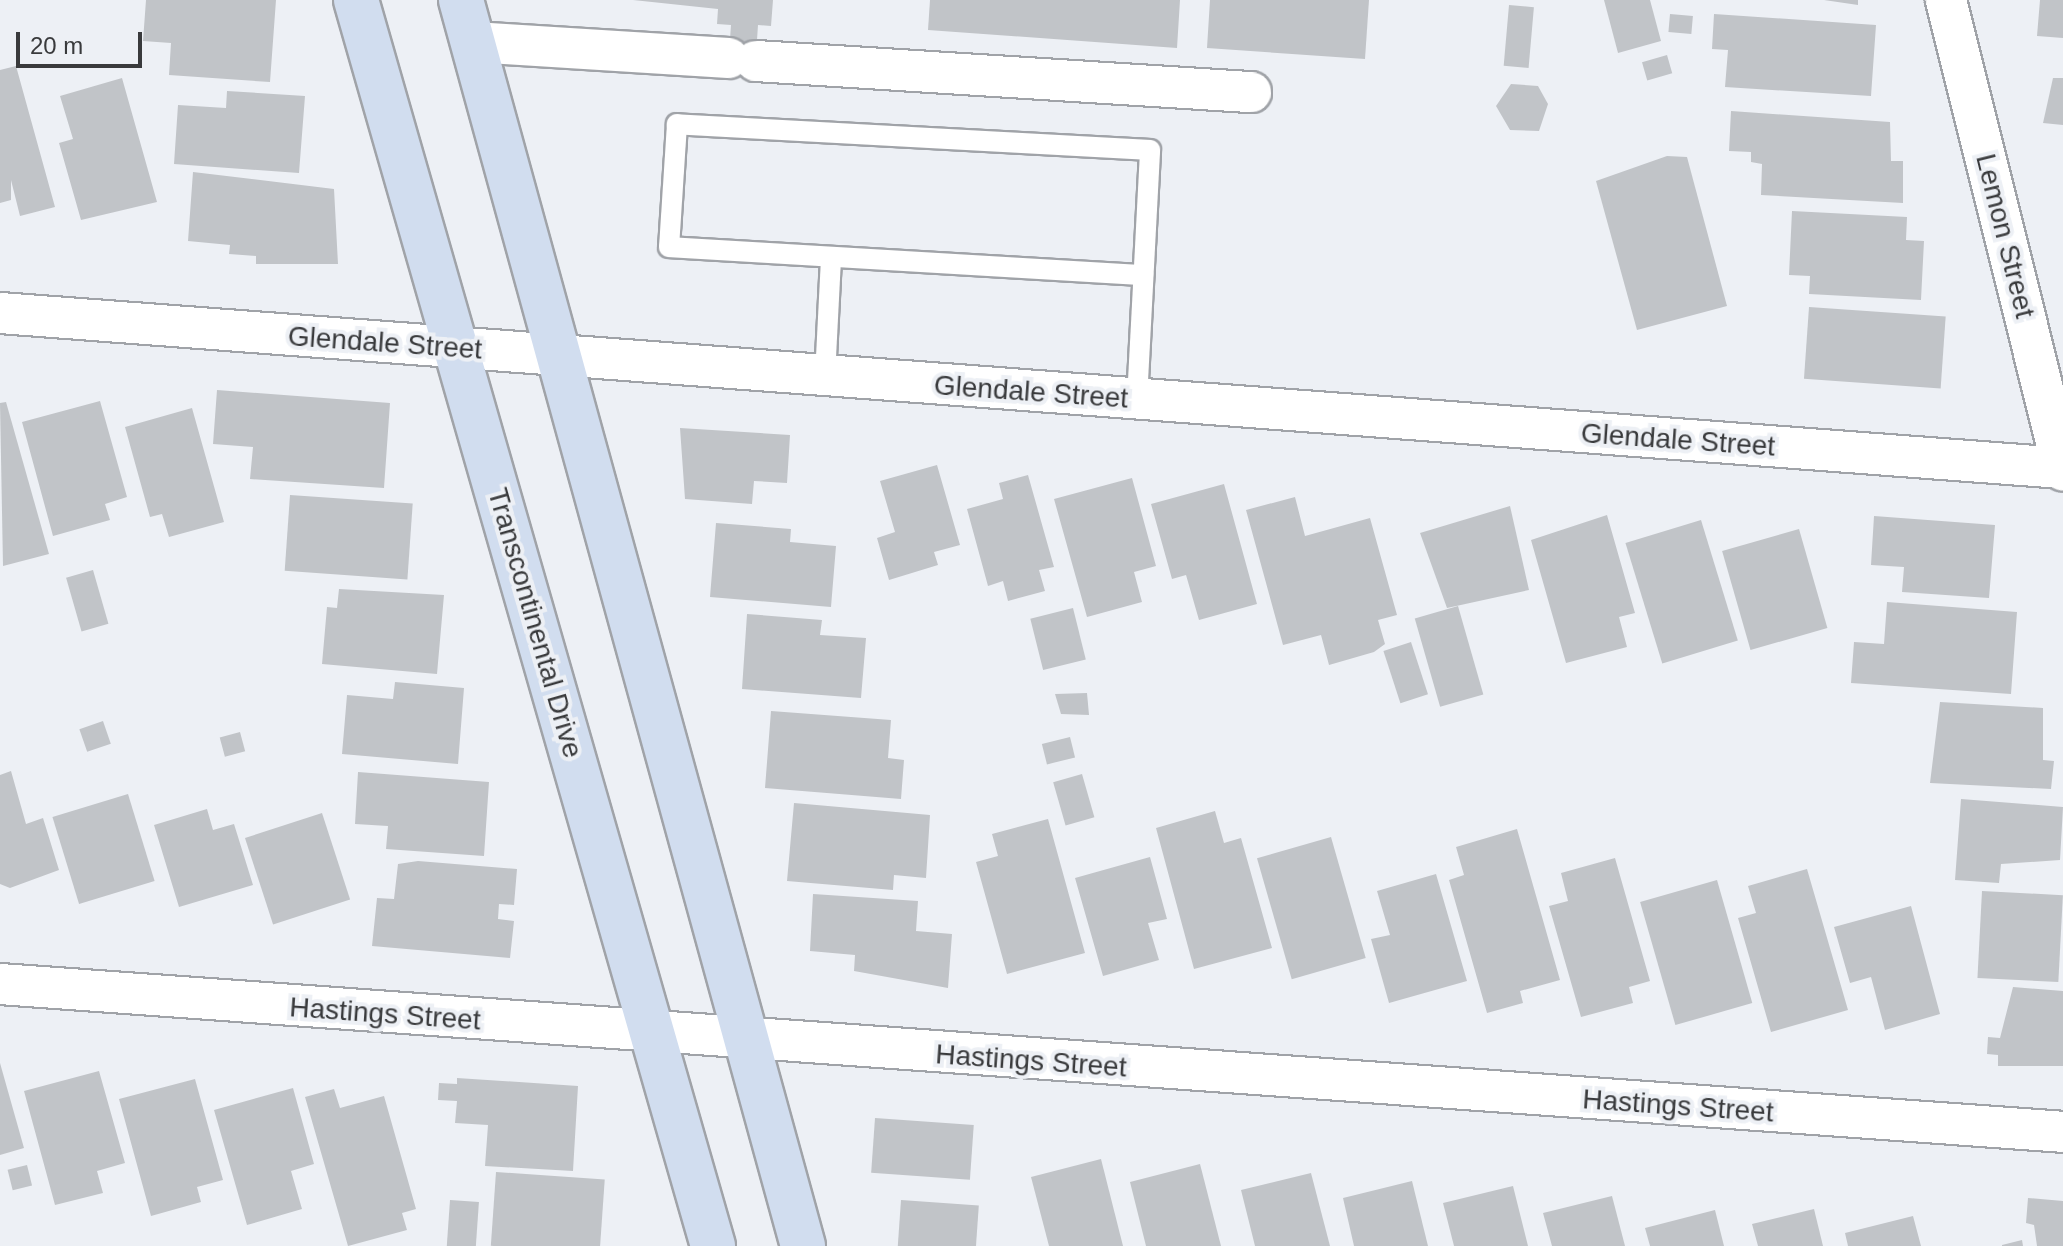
<!DOCTYPE html>
<html>
<head>
<meta charset="utf-8">
<style>
  body { margin:0 }
  #map { position:relative; width:2063px; height:1246px; overflow:hidden; background:#edf0f5; font-family:Arial,sans-serif }
  div>[style] { position:absolute }
  [style*='--x'] { left:calc(var(--x)*1px); top:calc(var(--y)*1px); width:calc(var(--w)*1px); rotate:calc(var(--a)*1deg) }
  .building>* { inset:0; background:#c1c4c8; transform-origin:0 0 }
  .roads { filter:drop-shadow(2px 0 #a0a3a8) drop-shadow(-2px 0 #a0a3a8) drop-shadow(0 2px #a0a3a8) drop-shadow(0 -2px #a0a3a8) }
  .lane>* { height:20px; margin:-10px; padding:0 10px; transform-origin:10px; border-radius:10px; background:#fff }
  .street>* { height:40px; margin:-20px; padding:0 20px; transform-origin:20px; border-radius:20px; background:#fff }
  .secondary>* { height:44px; margin:-22px; padding:0 22px; transform-origin:22px; border-radius:22px; background:#d1ddef }
  span { translate:-50% -50%; white-space:nowrap; text-align:center; line-height:1.15; -webkit-text-stroke:8px #edf0f5; paint-order:stroke }
  .street-label { font-size:28px; color:#393a3c }
  .scale { position:absolute; left:16px; top:32px; width:126px; height:36px; box-sizing:border-box; border:4px solid #393a3c; border-top:0; padding-left:10px; font-size:24px; line-height:28px; white-space:nowrap; color:#393a3c; -webkit-text-stroke:6px #edf0f5; paint-order:stroke }
</style>
</head>
<body>
<div id="map">
  <div class="building">
    <i style="clip-path:polygon(146px 0,276px 0,270px 82px,169px 75px,171px 43px,143px 41px)"></i>
    <i style="clip-path:polygon(633px 0,773px 0,771px 26px,758px 25px,755px 70px,728px 68px,731px 25px,717px 24px,718px 9px)"></i>
    <i style="clip-path:polygon(930px 0,1180px 0,1177px 48px,928px 30px)"></i>
    <i style="clip-path:polygon(1210px 0,1369px 0,1365px 59px,1207px 48px)"></i>
    <i style="clip-path:polygon(1604px 0,1650px 0,1661px 41px,1618px 53px)"></i>
    <i style="clip-path:polygon(1824px 0,1858px 0,1858px 5px)"></i>
    <i style="clip-path:polygon(2040px 0,2063px 0,2063px 38px,2037px 36px)"></i>
    <i style="left:1509px;top:5px;width:25px;height:61px;rotate:5deg"></i>
    <i style="left:1670px;top:14px;width:23px;height:18px;rotate:5deg"></i>
    <i style="clip-path:polygon(1714px 14px,1876px 25px,1871px 96px,1725px 87px,1728px 50px,1712px 49px)"></i>
    <i style="left:1667px;top:55px;width:19px;height:26px;rotate:74deg"></i>
    <i style="clip-path:polygon(16px 66px,55px 207px,20px 216px,11px 180px,11px 200px,0 203px,0 70px)"></i>
    <i style="clip-path:polygon(122px 78px,157px 202px,81px 220px,59px 143px,73px 139px,60px 96px)"></i>
    <i style="clip-path:polygon(2053px 78px,2063px 78px,2063px 125px,2043px 123px)"></i>
    <i style="clip-path:polygon(1511px 84px,1538px 86px,1548px 104px,1539px 131px,1510px 130px,1496px 106px)"></i>
    <i style="clip-path:polygon(227px 91px,305px 96px,299px 173px,174px 164px,178px 105px,226px 108px)"></i>
    <i style="clip-path:polygon(1731px 111px,1890px 122px,1891px 161px,1903px 161px,1903px 203px,1761px 195px,1762px 164px,1751px 162px,1751px 152px,1729px 151px)"></i>
    <i style="clip-path:polygon(1667px 156px,1687px 157px,1727px 306px,1637px 330px,1596px 181px)"></i>
    <i style="clip-path:polygon(193px 172px,334px 189px,338px 264px,256px 264px,256px 256px,229px 254px,230px 245px,188px 241px)"></i>
    <i style="clip-path:polygon(1792px 211px,1907px 217px,1906px 240px,1924px 241px,1921px 300px,1809px 294px,1810px 276px,1789px 275px)"></i>
    <i style="left:1809px;top:307px;width:137px;height:72px;rotate:4deg"></i>
    <i style="clip-path:polygon(217px 390px,390px 403px,384px 488px,250px 479px,253px 447px,213px 444px)"></i>
    <i style="clip-path:polygon(100px 401px,127px 497px,105px 504px,110px 520px,53px 536px,22px 422px)"></i>
    <i style="clip-path:polygon(6px 402px,49px 554px,3px 566px,0 403px)"></i>
    <i style="clip-path:polygon(192px 408px,224px 522px,169px 537px,162px 514px,150px 517px,125px 427px)"></i>
    <i style="clip-path:polygon(680px 428px,790px 435px,787px 483px,754px 481px,752px 504px,685px 499px)"></i>
    <i style="clip-path:polygon(937px 465px,960px 545px,934px 552px,938px 565px,889px 580px,877px 538px,895px 532px,880px 481px)"></i>
    <i style="clip-path:polygon(1028px 475px,1054px 567px,1039px 570px,1045px 591px,1008px 601px,1003px 581px,988px 586px,967px 509px,1003px 499px,999px 483px)"></i>
    <i style="clip-path:polygon(1132px 478px,1156px 566px,1134px 572px,1142px 602px,1087px 617px,1054px 499px)"></i>
    <i style="clip-path:polygon(1224px 484px,1257px 604px,1199px 620px,1186px 575px,1172px 579px,1151px 504px)"></i>
    <i style="left:290px;top:495px;width:123px;height:76px;rotate:4deg"></i>
    <i style="clip-path:polygon(1295px 497px,1305px 536px,1370px 518px,1397px 615px,1378px 620px,1385px 644px,1374px 652px,1329px 665px,1321px 635px,1283px 645px,1246px 510px)"></i>
    <i style="clip-path:polygon(1510px 506px,1529px 590px,1447px 608px,1420px 533px)"></i>
    <i style="clip-path:polygon(1607px 515px,1635px 613px,1619px 617px,1627px 647px,1566px 663px,1531px 540px)"></i>
    <i style="clip-path:polygon(1874px 516px,1995px 525px,1989px 598px,1902px 592px,1904px 567px,1871px 565px)"></i>
    <i style="left:1701px;top:520px;width:126px;height:79px;rotate:73deg"></i>
    <i style="clip-path:polygon(716px 523px,791px 529px,790px 542px,836px 546px,831px 607px,710px 597px)"></i>
    <i style="left:1799px;top:529px;width:103px;height:80px;rotate:74deg"></i>
    <i style="left:93px;top:570px;width:56px;height:28px;rotate:74deg"></i>
    <i style="clip-path:polygon(339px 589px,444px 595px,437px 674px,322px 664px,327px 607px,337px 608px)"></i>
    <i style="clip-path:polygon(1887px 602px,2017px 612px,2011px 694px,1851px 683px,1854px 642px,1884px 644px)"></i>
    <i style="left:1458px;top:606px;width:92px;height:45px;rotate:74deg"></i>
    <i style="left:1073px;top:608px;width:53px;height:44px;rotate:76deg"></i>
    <i style="clip-path:polygon(747px 614px,822px 620px,820px 635px,866px 638px,861px 698px,742px 689px)"></i>
    <i style="left:1411px;top:642px;width:55px;height:29px;rotate:72deg"></i>
    <i style="clip-path:polygon(395px 682px,464px 688px,458px 764px,342px 754px,347px 695px,393px 699px)"></i>
    <i style="clip-path:polygon(1087px 693px,1089px 715px,1061px 714px,1055px 694px)"></i>
    <i style="clip-path:polygon(1940px 702px,2043px 708px,2043px 760px,2054px 761px,2051px 789px,1930px 783px)"></i>
    <i style="clip-path:polygon(771px 711px,891px 720px,888px 758px,904px 760px,901px 799px,765px 788px)"></i>
    <i style="left:103px;top:721px;width:24px;height:25px;rotate:71deg"></i>
    <i style="left:240px;top:732px;width:20px;height:21px;rotate:75deg"></i>
    <i style="left:1070px;top:737px;width:21px;height:29px;rotate:76deg"></i>
    <i style="clip-path:polygon(11px 771px,26px 824px,43px 818px,59px 870px,10px 888px,0 884px,0 775px)"></i>
    <i style="clip-path:polygon(358px 772px,489px 782px,484px 856px,386px 849px,388px 826px,355px 824px)"></i>
    <i style="left:1082px;top:774px;width:45px;height:30px;rotate:74deg"></i>
    <i style="left:128px;top:794px;width:91px;height:79px;rotate:73deg"></i>
    <i style="clip-path:polygon(1961px 799px,2063px 807px,2060px 860px,2001px 864px,1999px 883px,1955px 880px)"></i>
    <i style="clip-path:polygon(794px 803px,930px 815px,926px 878px,894px 875px,893px 890px,787px 881px)"></i>
    <i style="clip-path:polygon(207px 809px,213px 830px,234px 824px,253px 885px,179px 907px,154px 825px)"></i>
    <i style="clip-path:polygon(1215px 811px,1224px 843px,1241px 838px,1272px 948px,1194px 969px,1156px 828px)"></i>
    <i style="left:322px;top:813px;width:91px;height:81px;rotate:72deg"></i>
    <i style="clip-path:polygon(1048px 819px,1085px 953px,1007px 974px,976px 862px,998px 856px,992px 834px)"></i>
    <i style="clip-path:polygon(1517px 829px,1560px 980px,1520px 991px,1523px 1003px,1487px 1013px,1449px 880px,1464px 875px,1456px 847px)"></i>
    <i style="left:1331px;top:837px;width:126px;height:77px;rotate:74deg"></i>
    <i style="clip-path:polygon(1150px 857px,1167px 919px,1148px 923px,1159px 960px,1103px 976px,1075px 878px)"></i>
    <i style="clip-path:polygon(1615px 858px,1650px 981px,1629px 987px,1633px 1003px,1581px 1017px,1549px 906px,1568px 901px,1561px 873px)"></i>
    <i style="clip-path:polygon(418px 861px,517px 869px,514px 905px,499px 904px,498px 919px,514px 921px,510px 958px,372px 946px,377px 898px,394px 899px,398px 864px)"></i>
    <i style="clip-path:polygon(1807px 869px,1848px 1010px,1771px 1032px,1738px 918px,1756px 913px,1748px 886px)"></i>
    <i style="clip-path:polygon(1436px 874px,1467px 981px,1389px 1003px,1371px 939px,1390px 935px,1377px 891px)"></i>
    <i style="left:1717px;top:880px;width:128px;height:80px;rotate:74deg"></i>
    <i style="left:1982px;top:891px;width:81px;height:87px;rotate:3deg"></i>
    <i style="clip-path:polygon(813px 894px,918px 901px,916px 931px,952px 934px,948px 988px,854px 971px,855px 955px,810px 951px)"></i>
    <i style="clip-path:polygon(1911px 906px,1940px 1014px,1885px 1030px,1871px 977px,1850px 983px,1834px 927px)"></i>
    <i style="clip-path:polygon(2013px 987px,2063px 991px,2063px 1066px,1998px 1066px,1998px 1055px,1987px 1054px,1988px 1037px,2000px 1038px)"></i>
    <i style="clip-path:polygon(0 1063px,24px 1148px,0 1155px)"></i>
    <i style="clip-path:polygon(99px 1071px,125px 1163px,97px 1171px,103px 1193px,55px 1205px,24px 1091px)"></i>
    <i style="clip-path:polygon(457px 1078px,578px 1086px,573px 1171px,485px 1166px,488px 1125px,455px 1123px,457px 1101px,438px 1100px,439px 1083px,457px 1084px)"></i>
    <i style="clip-path:polygon(195px 1079px,223px 1180px,197px 1187px,201px 1202px,151px 1216px,119px 1099px)"></i>
    <i style="clip-path:polygon(293px 1088px,314px 1164px,291px 1171px,302px 1209px,247px 1225px,214px 1110px)"></i>
    <i style="clip-path:polygon(334px 1089px,340px 1108px,384px 1096px,416px 1209px,402px 1213px,407px 1230px,348px 1246px,305px 1097px)"></i>
    <i style="left:875px;top:1118px;width:99px;height:55px;rotate:4deg"></i>
    <i style="clip-path:polygon(1101px 1159px,1123px 1246px,1049px 1246px,1031px 1177px)"></i>
    <i style="clip-path:polygon(1200px 1164px,1221px 1246px,1146px 1246px,1130px 1182px)"></i>
    <i style="left:27px;top:1165px;width:21px;height:20px;rotate:76deg"></i>
    <i style="left:496px;top:1172px;width:109px;height:74px;rotate:4deg"></i>
    <i style="clip-path:polygon(1311px 1173px,1330px 1246px,1255px 1246px,1241px 1190px)"></i>
    <i style="clip-path:polygon(1412px 1181px,1428px 1246px,1354px 1246px,1343px 1198px)"></i>
    <i style="clip-path:polygon(1513px 1186px,1528px 1246px,1454px 1246px,1443px 1203px)"></i>
    <i style="clip-path:polygon(1612px 1196px,1625px 1246px,1552px 1246px,1543px 1213px)"></i>
    <i style="clip-path:polygon(2028px 1198px,2063px 1201px,2063px 1246px,2037px 1246px,2034px 1225px,2026px 1223px)"></i>
    <i style="left:450px;top:1200px;width:29px;height:46px;rotate:4deg"></i>
    <i style="left:901px;top:1200px;width:78px;height:46px;rotate:4deg"></i>
    <i style="clip-path:polygon(1814px 1209px,1823px 1246px,1758px 1246px,1752px 1224px)"></i>
    <i style="clip-path:polygon(1715px 1210px,1724px 1246px,1650px 1246px,1645px 1228px)"></i>
    <i style="clip-path:polygon(1913px 1216px,1921px 1246px,1848px 1246px,1845px 1233px)"></i>
    <i style="clip-path:polygon(2022px 1240px,2023px 1246px,2002px 1246px,2002px 1245px)"></i>
  </div>
  <div class="roads">
    <div class="lane">
      <i style="--x:825;--y:377;--w:120;--a:-87.1"></i>
      <i style="--x:1137;--y:400;--w:250;--a:-87"></i>
      <i style="--x:1150;--y:150;--w:474;--a:-176.9"></i>
      <i style="--x:677;--y:124;--w:123;--a:93.7"></i>
      <i style="--x:669;--y:247;--w:475;--a:3.4"></i>
    </div>
    <div class="street">
      <i style="--x:1946;--y:0;--w:485;--a:76"></i>
      <i style="--x:473;--y:42;--w:256;--a:3.6"></i>
      <i style="--x:756;--y:61;--w:496;--a:3.6"></i>
      <i style="--x:0;--y:313;--w:2069;--a:4.3"></i>
      <i style="--x:0;--y:984;--w:2068;--a:4.1"></i>
    </div>
    <div class="secondary">
      <i style="--x:356;--y:0;--w:1296;--a:74.01"></i>
      <i style="--x:461;--y:0;--w:1292;--a:74.65"></i>
    </div>
  </div>
  <div class="street-label">
    <span style="left:2005px;top:236px;rotate:76deg">Lemon Street</span>
    <span style="left:385px;top:343px;rotate:4deg">Glendale Street</span>
    <span style="left:1031px;top:392px;rotate:4deg">Glendale Street</span>
    <span style="left:1678px;top:440px;rotate:4deg">Glendale Street</span>
    <span style="left:535px;top:623px;rotate:74deg">Transcontinental Drive</span>
    <span style="left:385px;top:1014px;rotate:4deg">Hastings Street</span>
    <span style="left:1031px;top:1061px;rotate:4deg">Hastings Street</span>
    <span style="left:1678px;top:1106px;rotate:4deg">Hastings Street</span>
  </div>
  <div class="scale">20 m</div>
</div>
</body>
</html>
